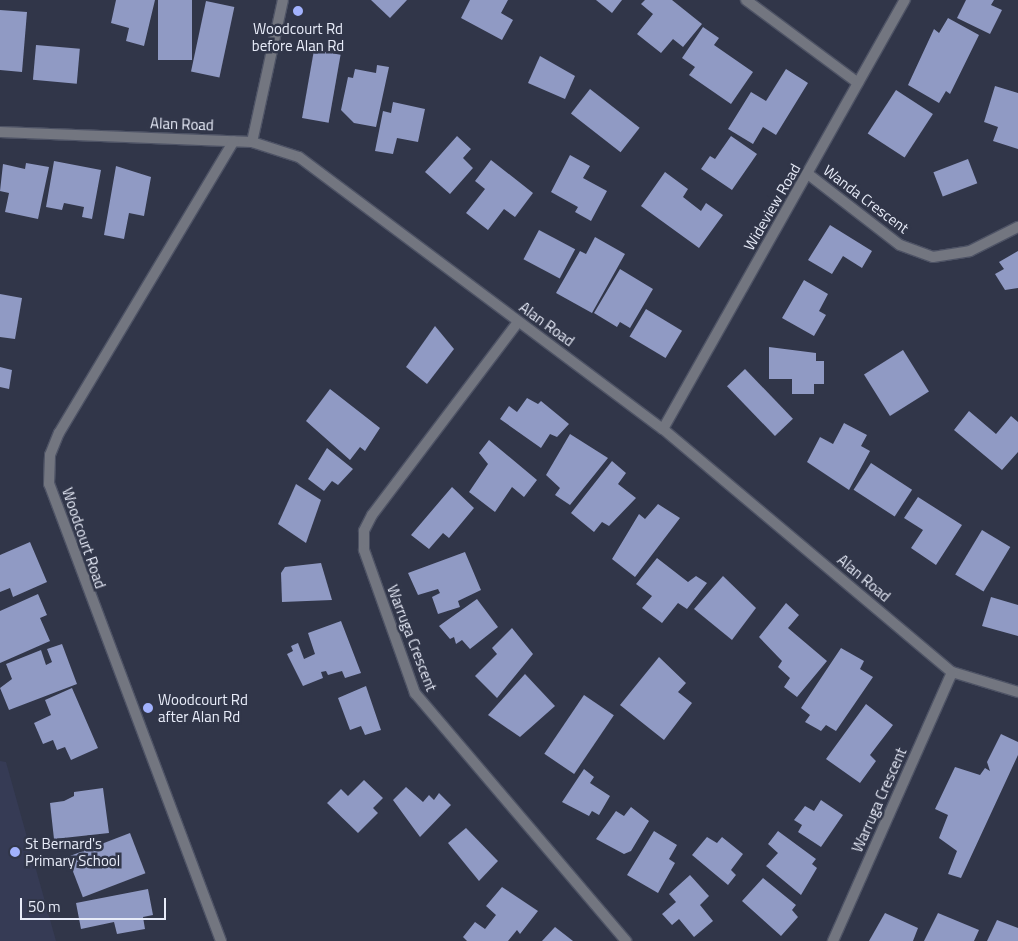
<!DOCTYPE html>
<html>
<head>
<meta charset="utf-8">
<style>
  body { margin:0 }
  #map { position:relative; width:1018px; height:941px; overflow:hidden; background:#313649; font-family:"Titillium Web",sans-serif }
  div>[style] { position:absolute }
  [style*='--x'] { left:calc(var(--x)*1px); top:calc(var(--y)*1px); width:calc(var(--w)*1px); rotate:calc(var(--a)*1deg) }
  .built>* { inset:0; background:#363b55 }
  .building>* { inset:0; background:#909ac4; transform-origin:0 0 }
  .roads { filter:drop-shadow(1px 0 #4e5365) drop-shadow(-1px 0 #4e5365) drop-shadow(0 1px #4e5365) drop-shadow(0 -1px #4e5365) }
  .minor>* { height:10px; margin:-5px; padding:0 5px; transform-origin:5px; border-radius:5px; background:#737680 }
  .dots>* { width:14px; height:14px; translate:-50% -50%; box-sizing:border-box; border:2px solid #313649; border-radius:50% }
  span { translate:-50% -50%; white-space:nowrap; text-align:center; line-height:1.15; -webkit-text-stroke:5px #313649; paint-order:stroke }
  .poi-label { font-size:15px; color:#e8ecf9 }
  .left { translate:0 -50%; text-align:left }
  .street-label { font-size:15px; color:#e8ecf9 }
  .scale { position:absolute; left:20px; top:898px; width:146px; height:22px; box-sizing:border-box; border:2px solid #e8ecf9; border-top:0; padding-left:6px; font-size:15px; line-height:18px; white-space:nowrap; color:#e8ecf9; -webkit-text-stroke:4px #313649; paint-order:stroke }
</style>
</head>
<body>
<div id="map">
  <div class="built">
    <i style="clip-path:polygon(0 761px,6px 762px,56px 941px,0 941px)"></i>
  </div>
  <div class="building">
    <i style="clip-path:polygon(116px 0,155px 0,144px 46px,126px 41px,129px 28px,111px 23px)"></i>
    <i style="left:158px;top:0;width:34px;height:60px"></i>
    <i style="clip-path:polygon(371px 0,407px 0,390px 18px)"></i>
    <i style="clip-path:polygon(470px 0,508px 0,501px 13px,513px 20px,502px 40px,461px 18px)"></i>
    <i style="clip-path:polygon(596px 0,622px 0,612px 13px)"></i>
    <i style="clip-path:polygon(645px 0,672px 0,702px 24px,683px 47px,673px 39px,661px 53px,637px 34px,653px 14px,641px 4px)"></i>
    <i style="clip-path:polygon(966px 0,994px 0,991px 5px,1002px 10px,990px 34px,957px 18px)"></i>
    <i style="left:206px;top:1px;width:29px;height:72px;rotate:12deg"></i>
    <i style="clip-path:polygon(0 10px,27px 12px,22px 72px,0 70px)"></i>
    <i style="clip-path:polygon(948px 18px,979px 35px,950px 94px,946px 91px,939px 103px,908px 85px,934px 29px,939px 33px)"></i>
    <i style="clip-path:polygon(703px 27px,719px 38px,714px 45px,753px 72px,731px 104px,689px 75px,695px 67px,682px 58px)"></i>
    <i style="left:36px;top:45px;width:44px;height:35px;rotate:5deg"></i>
    <i style="left:314px;top:50px;width:27px;height:69px;rotate:10deg"></i>
    <i style="clip-path:polygon(540px 56px,575px 76px,565px 99px,528px 83px)"></i>
    <i style="clip-path:polygon(377px 65px,389px 67px,376px 127px,354px 123px,341px 110px,348px 77px,353px 78px,355px 69px,376px 73px)"></i>
    <i style="clip-path:polygon(786px 69px,808px 83px,776px 135px,763px 127px,753px 144px,728px 129px,751px 92px,766px 101px)"></i>
    <i style="clip-path:polygon(995px 86px,1018px 93px,1018px 149px,993px 141px,998px 127px,984px 122px)"></i>
    <i style="left:590px;top:89px;width:63px;height:31px;rotate:38deg"></i>
    <i style="left:896px;top:90px;width:44px;height:52px;rotate:33deg"></i>
    <i style="clip-path:polygon(393px 102px,425px 109px,418px 142px,397px 138px,393px 154px,375px 151px,383px 111px,391px 113px)"></i>
    <i style="clip-path:polygon(457px 136px,471px 149px,463px 158px,473px 168px,450px 194px,425px 172px)"></i>
    <i style="clip-path:polygon(731px 136px,757px 154px,732px 190px,701px 169px,710px 156px,715px 159px)"></i>
    <i style="clip-path:polygon(570px 155px,590px 166px,583px 178px,607px 191px,591px 221px,575px 212px,578px 207px,551px 192px)"></i>
    <i style="left:968px;top:159px;width:26px;height:37px;rotate:69deg"></i>
    <i style="clip-path:polygon(491px 160px,533px 193px,515px 217px,504px 209px,488px 230px,466px 213px,485px 189px,475px 181px)"></i>
    <i style="clip-path:polygon(54px 161px,101px 170px,92px 219px,82px 217px,84px 207px,64px 203px,62px 210px,46px 207px)"></i>
    <i style="clip-path:polygon(26px 163px,49px 167px,38px 219px,5px 212px,9px 193px,0 191px,3px 164px,25px 169px)"></i>
    <i style="clip-path:polygon(116px 166px,151px 177px,144px 216px,129px 213px,124px 239px,104px 235px)"></i>
    <i style="clip-path:polygon(665px 172px,688px 189px,683px 197px,701px 211px,706px 203px,723px 215px,699px 248px,641px 206px)"></i>
    <i style="clip-path:polygon(830px 225px,872px 251px,862px 268px,843px 256px,832px 274px,808px 260px)"></i>
    <i style="left:539px;top:230px;width:41px;height:33px;rotate:28deg"></i>
    <i style="clip-path:polygon(595px 237px,625px 254px,592px 313px,556px 293px,580px 251px,586px 254px)"></i>
    <i style="clip-path:polygon(1018px 251px,1018px 288px,1005px 290px,995px 274px,1004px 269px,999px 262px)"></i>
    <i style="clip-path:polygon(620px 269px,653px 289px,630px 328px,620px 322px,617px 327px,594px 313px)"></i>
    <i style="clip-path:polygon(804px 280px,828px 294px,819px 311px,826px 315px,814px 336px,782px 318px)"></i>
    <i style="clip-path:polygon(0 294px,22px 298px,15px 339px,0 337px)"></i>
    <i style="left:646px;top:309px;width:42px;height:32px;rotate:31deg"></i>
    <i style="clip-path:polygon(435px 326px,454px 349px,427px 384px,406px 367px)"></i>
    <i style="clip-path:polygon(769px 347px,816px 353px,816px 361px,824px 361px,824px 384px,814px 384px,814px 394px,792px 394px,792px 379px,769px 379px)"></i>
    <i style="left:903px;top:350px;width:49px;height:46px;rotate:58deg"></i>
    <i style="clip-path:polygon(0 367px,12px 370px,9px 389px,0 387px)"></i>
    <i style="left:745px;top:369px;width:69px;height:25px;rotate:46deg"></i>
    <i style="clip-path:polygon(330px 389px,380px 428px,365px 451px,360px 447px,350px 460px,306px 421px)"></i>
    <i style="clip-path:polygon(527px 398px,538px 404px,541px 401px,569px 424px,557px 437px,550px 434px,541px 448px,500px 419px,509px 406px,517px 412px)"></i>
    <i style="clip-path:polygon(969px 411px,996px 434px,1011px 416px,1018px 422px,1018px 452px,1002px 470px,954px 430px)"></i>
    <i style="clip-path:polygon(844px 423px,867px 435px,861px 446px,870px 451px,849px 490px,807px 462px,820px 437px,833px 444px)"></i>
    <i style="clip-path:polygon(570px 434px,608px 458px,570px 505px,555px 495px,560px 488px,546px 475px)"></i>
    <i style="clip-path:polygon(489px 440px,537px 480px,524px 497px,512px 487px,495px 512px,469px 492px,488px 464px,479px 453px)"></i>
    <i style="clip-path:polygon(327px 448px,353px 469px,338px 485px,332px 481px,324px 491px,308px 479px)"></i>
    <i style="clip-path:polygon(612px 461px,626px 473px,618px 484px,636px 498px,609px 526px,602px 522px,594px 532px,571px 513px)"></i>
    <i style="left:871px;top:463px;width:49px;height:32px;rotate:33deg"></i>
    <i style="clip-path:polygon(296px 484px,321px 500px,306px 543px,278px 524px)"></i>
    <i style="clip-path:polygon(452px 487px,474px 508px,449px 538px,443px 533px,429px 549px,411px 535px)"></i>
    <i style="clip-path:polygon(918px 497px,962px 525px,936px 565px,911px 548px,923px 530px,904px 518px)"></i>
    <i style="clip-path:polygon(658px 504px,680px 518px,635px 577px,612px 559px,639px 514px,645px 519px)"></i>
    <i style="left:982px;top:530px;width:33px;height:52px;rotate:31deg"></i>
    <i style="clip-path:polygon(30px 542px,47px 582px,13px 597px,10px 588px,0 592px,0 555px)"></i>
    <i style="clip-path:polygon(465px 552px,481px 590px,458px 601px,460px 607px,438px 614px,432px 597px,440px 593px,438px 589px,418px 595px,408px 573px)"></i>
    <i style="clip-path:polygon(657px 558px,688px 582px,696px 576px,707px 583px,687px 609px,678px 603px,662px 623px,642px 608px,652px 596px,636px 584px)"></i>
    <i style="clip-path:polygon(321px 563px,332px 600px,282px 602px,281px 573px,285px 567px)"></i>
    <i style="clip-path:polygon(723px 576px,756px 608px,732px 640px,694px 609px)"></i>
    <i style="clip-path:polygon(38px 594px,47px 615px,40px 618px,50px 641px,0 663px,0 611px)"></i>
    <i style="clip-path:polygon(991px 597px,1018px 605px,1018px 636px,982px 626px)"></i>
    <i style="clip-path:polygon(477px 599px,498px 627px,470px 649px,462px 640px,456px 644px,454px 637px,450px 639px,439px 626px)"></i>
    <i style="clip-path:polygon(786px 603px,799px 615px,788px 628px,827px 661px,797px 697px,784px 687px,790px 678px,778px 667px,782px 661px,759px 637px)"></i>
    <i style="clip-path:polygon(341px 621px,361px 673px,345px 678px,342px 671px,328px 675px,326px 671px,321px 672px,323px 678px,303px 686px,287px 654px,293px 651px,291px 646px,298px 643px,304px 659px,315px 654px,308px 633px)"></i>
    <i style="clip-path:polygon(512px 628px,533px 654px,497px 698px,475px 676px,497px 654px,492px 648px)"></i>
    <i style="clip-path:polygon(62px 644px,77px 684px,9px 710px,0 688px,12px 679px,6px 664px,41px 650px,46px 665px,52px 662px,47px 649px)"></i>
    <i style="clip-path:polygon(841px 648px,864px 661px,860px 669px,873px 677px,836px 731px,826px 725px,821px 731px,805px 722px,810px 715px,801px 708px)"></i>
    <i style="clip-path:polygon(659px 657px,686px 683px,678px 692px,692px 703px,664px 740px,620px 705px)"></i>
    <i style="clip-path:polygon(525px 674px,555px 706px,520px 737px,488px 715px)"></i>
    <i style="clip-path:polygon(366px 686px,381px 730px,365px 735px,361px 726px,350px 730px,338px 698px)"></i>
    <i style="clip-path:polygon(72px 688px,98px 748px,71px 760px,65px 747px,57px 750px,53px 740px,43px 744px,34px 723px,51px 715px,45px 700px)"></i>
    <i style="left:584px;top:695px;width:36px;height:71px;rotate:34deg"></i>
    <i style="clip-path:polygon(866px 704px,893px 725px,870px 755px,876px 761px,860px 783px,826px 759px)"></i>
    <i style="clip-path:polygon(1001px 734px,1018px 742px,1018px 755px,961px 878px,948px 874px,957px 851px,939px 838px,948px 815px,935px 809px,955px 767px,980px 775px,985px 768px,990px 771px,987px 762px)"></i>
    <i style="clip-path:polygon(584px 769px,594px 777px,590px 783px,610px 796px,599px 815px,592px 811px,589px 816px,562px 802px)"></i>
    <i style="clip-path:polygon(364px 780px,383px 798px,373px 808px,378px 813px,358px 833px,327px 803px,341px 789px,348px 796px)"></i>
    <i style="clip-path:polygon(406px 787px,423px 802px,429px 795px,434px 800px,439px 793px,451px 805px,420px 837px,393px 800px)"></i>
    <i style="clip-path:polygon(103px 788px,109px 833px,54px 839px,50px 803px,64px 801px,74px 796px,74px 792px)"></i>
    <i style="clip-path:polygon(821px 800px,843px 815px,821px 847px,798px 832px,802px 825px,794px 820px,805px 806px,814px 811px)"></i>
    <i style="clip-path:polygon(631px 807px,649px 821px,631px 851px,624px 854px,596px 839px,616px 811px,624px 816px)"></i>
    <i style="clip-path:polygon(466px 828px,498px 861px,479px 881px,448px 843px)"></i>
    <i style="clip-path:polygon(654px 831px,677px 845px,669px 859px,675px 863px,658px 893px,627px 875px)"></i>
    <i style="clip-path:polygon(778px 831px,816px 859px,812px 864px,817px 868px,801px 895px,766px 866px,778px 853px,768px 844px)"></i>
    <i style="left:130px;top:833px;width:43px;height:67px;rotate:69deg"></i>
    <i style="clip-path:polygon(707px 837px,717px 843px,722px 837px,743px 854px,731px 870px,736px 875px,728px 885px,692px 855px)"></i>
    <i style="clip-path:polygon(690px 875px,709px 896px,700px 905px,713px 921px,694px 937px,679px 919px,672px 925px,662px 914px,676px 902px,669px 894px)"></i>
    <i style="clip-path:polygon(763px 878px,796px 905px,792px 910px,798px 917px,781px 936px,742px 901px)"></i>
    <i style="clip-path:polygon(502px 887px,538px 911px,520px 934px,517px 930px,508px 941px,467px 941px,463px 937px,475px 922px,485px 929px,496px 915px,486px 906px)"></i>
    <i style="clip-path:polygon(148px 889px,153px 915px,143px 917px,145px 929px,117px 934px,114px 922px,81px 929px,76px 903px)"></i>
    <i style="clip-path:polygon(885px 913px,918px 928px,913px 941px,869px 941px)"></i>
    <i style="clip-path:polygon(938px 913px,979px 930px,974px 941px,924px 941px)"></i>
    <i style="clip-path:polygon(997px 920px,1018px 928px,1018px 941px,987px 941px)"></i>
    <i style="clip-path:polygon(555px 927px,573px 941px,542px 941px)"></i>
  </div>
  <div class="roads">
    <div class="minor">
      <i style="--x:746;--y:0;--w:139;--a:36.5"></i>
      <i style="--x:0;--y:132;--w:252;--a:2.3"></i>
      <i style="--x:252;--y:142;--w:49;--a:17.7"></i>
      <i style="--x:299;--y:157;--w:454;--a:36.8"></i>
      <i style="--x:663;--y:429;--w:378;--a:40.1"></i>
      <i style="--x:952;--y:672;--w:69;--a:16.9"></i>
      <i style="--x:252;--y:142;--w:145;--a:-77.7"></i>
      <i style="--x:808;--y:174;--w:116;--a:37.7"></i>
      <i style="--x:900;--y:245;--w:35;--a:20"></i>
      <i style="--x:933;--y:257;--w:37;--a:-9"></i>
      <i style="--x:970;--y:251;--w:54;--a:-26.6"></i>
      <i style="--x:518;--y:322;--w:242;--a:127.1"></i>
      <i style="--x:372;--y:515;--w:18;--a:117"></i>
      <i style="--x:364;--y:531;--w:19;--a:90"></i>
      <i style="--x:364;--y:550;--w:152;--a:70.4"></i>
      <i style="--x:415;--y:693;--w:326;--a:49.6"></i>
      <i style="--x:663;--y:429;--w:493;--a:-60.6"></i>
      <i style="--x:221;--y:941;--w:488;--a:-110.6"></i>
      <i style="--x:49;--y:484;--w:29;--a:-88"></i>
      <i style="--x:50;--y:455;--w:24;--a:-68"></i>
      <i style="--x:59;--y:433;--w:340;--a:-59.1"></i>
      <i style="--x:833;--y:941;--w:294;--a:-66.1"></i>
    </div>
  </div>
  <div class="dots">
    <i style="left:298px;top:11px;background:#a2b2fd"></i>
    <i style="left:148px;top:708px;background:#a2b2fd"></i>
    <i style="left:15px;top:852px;background:#a2b2fd"></i>
  </div>
  <div class="poi-label">
    <span style="left:298px;top:37px">Woodcourt Rd<br>before Alan Rd</span>
    <span class="left" style="left:158px;top:708px">Woodcourt Rd<br>after Alan Rd</span>
    <span class="left" style="left:25px;top:852px">St Bernard's<br>Primary School</span>
  </div>
  <div class="street-label">
    <span style="left:182px;top:124px;rotate:2deg">Alan Road</span>
    <span style="left:866px;top:199px;rotate:37deg">Wanda Crescent</span>
    <span style="left:772px;top:207px;rotate:-60deg">Wideview Road</span>
    <span style="left:547px;top:324px;rotate:36deg">Alan Road</span>
    <span style="left:84px;top:538px;rotate:71deg">Woodcourt Road</span>
    <span style="left:864px;top:578px;rotate:40deg">Alan Road</span>
    <span style="left:412px;top:638px;rotate:69deg">Warruga Crescent</span>
    <span style="left:879px;top:800px;rotate:-66deg">Warruga Crescent</span>
  </div>
  <div class="scale">50 m</div>
</div>
</body>
</html>
